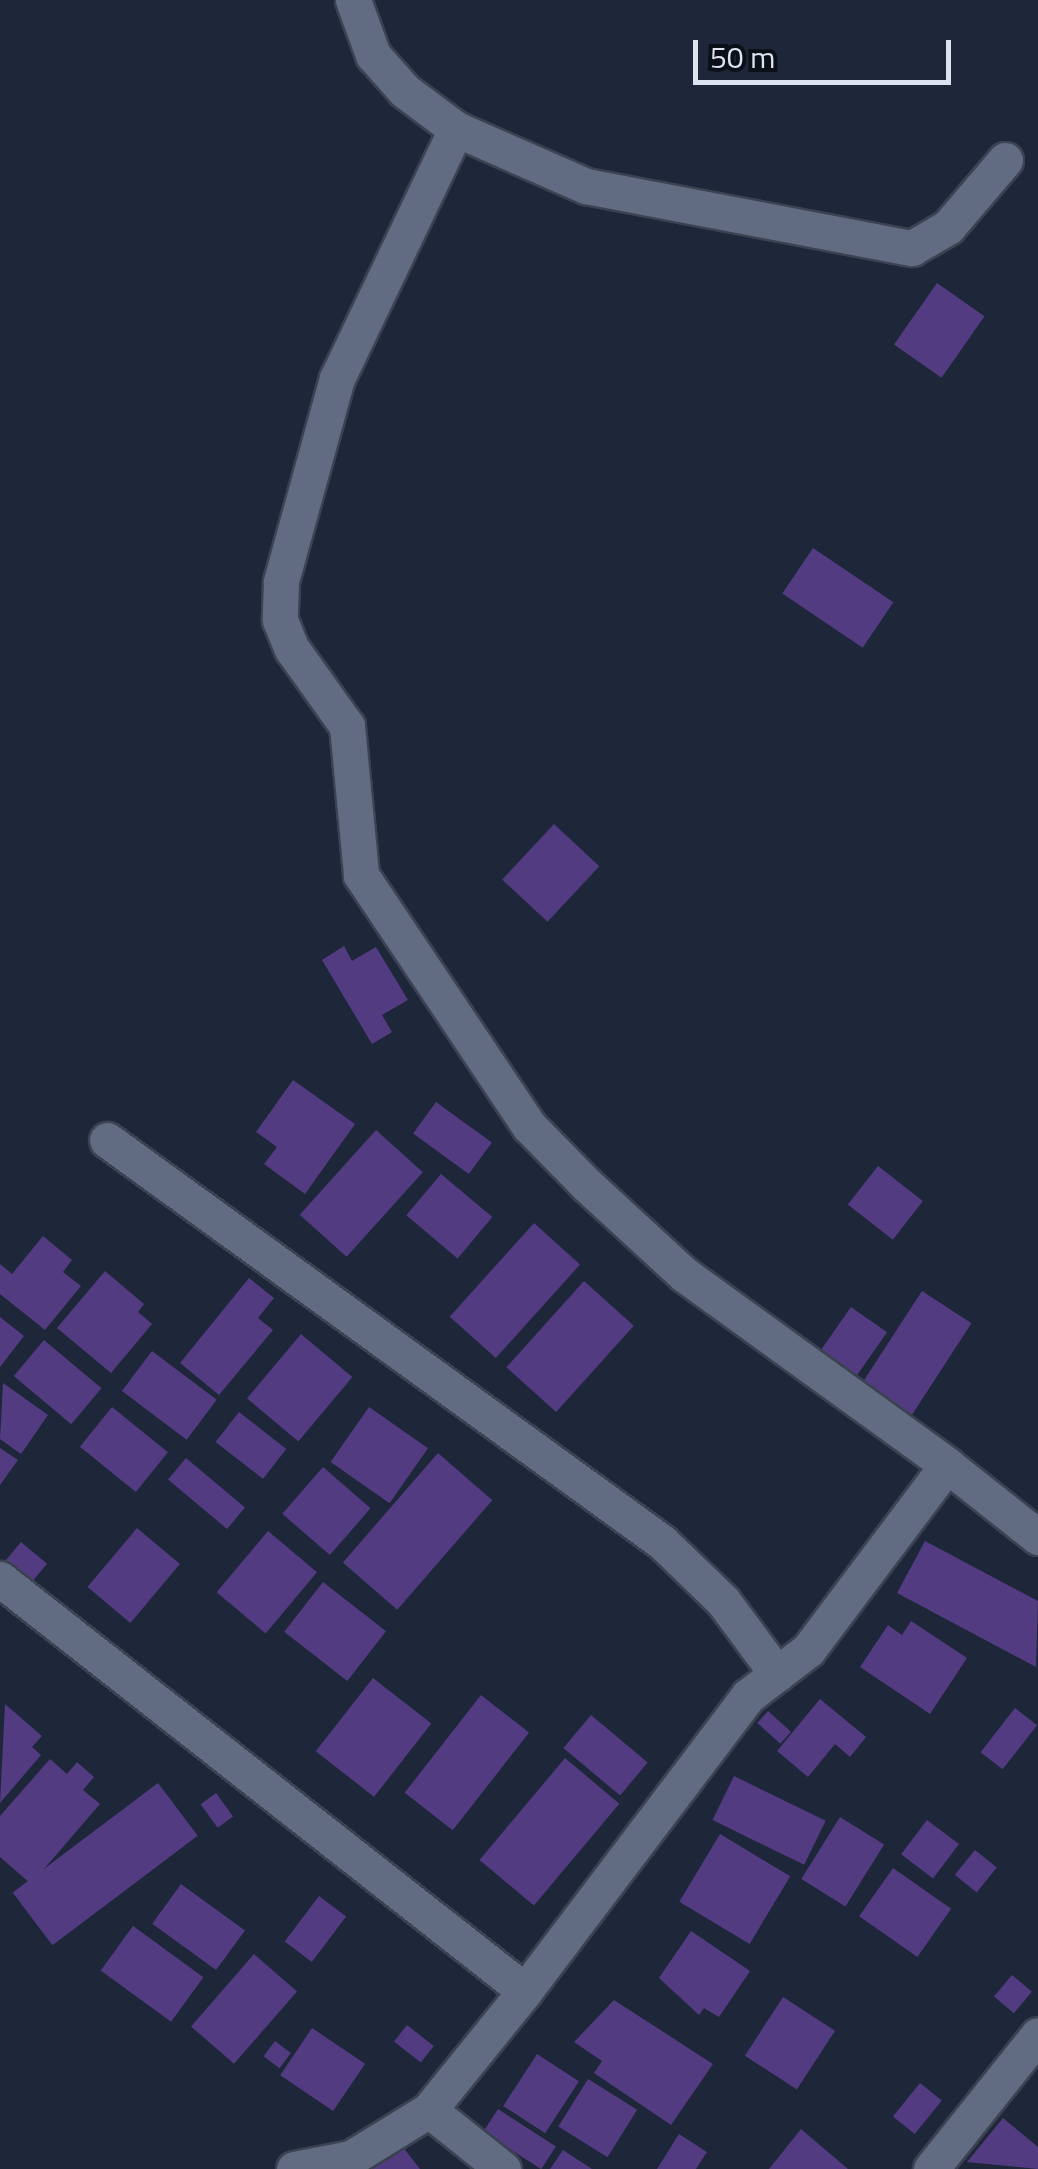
<!DOCTYPE html>
<html>
<head>
<meta charset="utf-8">
<style>
  body { margin:0 }
  #map { position:relative; width:1038px; height:2169px; overflow:hidden; background:#1e2639; font-family:"Titillium Web",sans-serif }
  div>[style] { position:absolute }
  [style*='--x'] { left:calc(var(--x)*1px); top:calc(var(--y)*1px); width:calc(var(--w)*1px); rotate:calc(var(--a)*1deg) }
  .building>* { inset:0; background:#523b81; transform-origin:0 0 }
  .roads { filter:drop-shadow(2px 0 #3b4251) drop-shadow(-2px 0 #3b4251) drop-shadow(0 2px #3b4251) drop-shadow(0 -2px #3b4251) }
  .street>* { height:35px; margin:-17.5px; padding:0 17.5px; transform-origin:17.5px; border-radius:17.5px; background:#616c82 }
  span { translate:-50% -50%; white-space:nowrap; text-align:center; line-height:1.15; -webkit-text-stroke:8px #0b0f18; paint-order:stroke }
  .scale { position:absolute; left:693px; top:40px; width:258px; height:45px; box-sizing:border-box; border:5px solid #dde3f0; border-top:0; padding-left:12px; font-size:30px; line-height:35px; white-space:nowrap; color:#dde3f0; -webkit-text-stroke:8px #0b0f18; paint-order:stroke }
</style>
</head>
<body>
<div id="map">
  <div class="building">
    <i style="left:937px;top:283px;width:58px;height:75px;rotate:35deg"></i>
    <i style="left:813px;top:548px;width:97px;height:55px;rotate:34deg"></i>
    <i style="left:554px;top:824px;width:62px;height:76px;rotate:43deg"></i>
    <i style="clip-path:polygon(344px 946px,352px 961px,376px 947px,408px 1000px,382px 1015px,392px 1032px,372px 1044px,322px 960px)"></i>
    <i style="clip-path:polygon(293px 1080px,355px 1124px,305px 1194px,264px 1164px,277px 1147px,256px 1132px)"></i>
    <i style="left:436px;top:1102px;width:69px;height:39px;rotate:36deg"></i>
    <i style="left:376px;top:1130px;width:63px;height:114px;rotate:42deg"></i>
    <i style="left:878px;top:1166px;width:57px;height:49px;rotate:38deg"></i>
    <i style="left:441px;top:1174px;width:67px;height:54px;rotate:40deg"></i>
    <i style="left:534px;top:1223px;width:62px;height:126px;rotate:42deg"></i>
    <i style="clip-path:polygon(43px 1236px,72px 1260px,63px 1272px,81px 1286px,45px 1330px,0 1294px,0 1264px,12px 1274px)"></i>
    <i style="clip-path:polygon(105px 1271px,144px 1304px,138px 1312px,152px 1324px,111px 1373px,57px 1328px)"></i>
    <i style="clip-path:polygon(249px 1278px,274px 1298px,258px 1318px,273px 1330px,219px 1395px,180px 1363px)"></i>
    <i style="left:584px;top:1281px;width:67px;height:116px;rotate:42deg"></i>
    <i style="left:922px;top:1291px;width:59px;height:114px;rotate:33deg"></i>
    <i style="left:851px;top:1307px;width:44px;height:55px;rotate:35deg"></i>
    <i style="clip-path:polygon(0 1317px,24px 1336px,0 1367px)"></i>
    <i style="left:301px;top:1334px;width:67px;height:84px;rotate:40deg"></i>
    <i style="left:44px;top:1340px;width:75px;height:47px;rotate:40deg"></i>
    <i style="left:152px;top:1351px;width:81px;height:50px;rotate:37deg"></i>
    <i style="clip-path:polygon(3px 1383px,48px 1415px,21px 1454px,0 1439px)"></i>
    <i style="left:112px;top:1407px;width:72px;height:51px;rotate:39deg"></i>
    <i style="left:369px;top:1407px;width:72px;height:67px;rotate:35deg"></i>
    <i style="left:239px;top:1412px;width:60px;height:38px;rotate:38deg"></i>
    <i style="clip-path:polygon(0 1448px,18px 1460px,0 1485px)"></i>
    <i style="left:438px;top:1453px;width:72px;height:145px;rotate:41deg"></i>
    <i style="left:186px;top:1458px;width:77px;height:28px;rotate:40deg"></i>
    <i style="left:323px;top:1467px;width:63px;height:62px;rotate:41deg"></i>
    <i style="left:137px;top:1528px;width:56px;height:77px;rotate:40deg"></i>
    <i style="left:268px;top:1531px;width:64px;height:80px;rotate:40deg"></i>
    <i style="clip-path:polygon(925px 1541px,1038px 1601px,1036px 1667px,897px 1593px)"></i>
    <i style="left:21px;top:1542px;width:34px;height:27px;rotate:40deg"></i>
    <i style="left:323px;top:1582px;width:80px;height:63px;rotate:38deg"></i>
    <i style="clip-path:polygon(911px 1621px,967px 1658px,930px 1714px,860px 1667px,888px 1625px,902px 1635px)"></i>
    <i style="left:373px;top:1678px;width:74px;height:93px;rotate:38deg"></i>
    <i style="left:481px;top:1695px;width:61px;height:124px;rotate:38deg"></i>
    <i style="clip-path:polygon(820px 1699px,866px 1737px,850px 1757px,835px 1744px,808px 1777px,777px 1751px)"></i>
    <i style="clip-path:polygon(5px 1704px,42px 1736px,32px 1747px,41px 1755px,0 1803px)"></i>
    <i style="left:1015px;top:1708px;width:28px;height:56px;rotate:38deg"></i>
    <i style="left:768px;top:1711px;width:31px;height:16px;rotate:42deg"></i>
    <i style="left:591px;top:1715px;width:74px;height:43px;rotate:40deg"></i>
    <i style="left:565px;top:1758px;width:71px;height:133px;rotate:40deg"></i>
    <i style="clip-path:polygon(50px 1759px,67px 1774px,77px 1762px,94px 1777px,83px 1790px,100px 1804px,31px 1884px,0 1857px,0 1816px)"></i>
    <i style="left:734px;top:1776px;width:102px;height:49px;rotate:26deg"></i>
    <i style="left:158px;top:1783px;width:66px;height:182px;rotate:53deg"></i>
    <i style="left:216px;top:1793px;width:29px;height:19px;rotate:54deg"></i>
    <i style="left:840px;top:1817px;width:52px;height:73px;rotate:32deg"></i>
    <i style="left:927px;top:1820px;width:40px;height:43px;rotate:37deg"></i>
    <i style="left:720px;top:1834px;width:82px;height:79px;rotate:31deg"></i>
    <i style="left:975px;top:1850px;width:28px;height:32px;rotate:39deg"></i>
    <i style="left:893px;top:1868px;width:71px;height:59px;rotate:35deg"></i>
    <i style="left:181px;top:1884px;width:79px;height:49px;rotate:36deg"></i>
    <i style="left:319px;top:1896px;width:34px;height:57px;rotate:37deg"></i>
    <i style="left:133px;top:1926px;width:87px;height:55px;rotate:36deg"></i>
    <i style="clip-path:polygon(691px 1931px,750px 1971px,719px 2017px,704px 2008px,699px 2015px,659px 1978px)"></i>
    <i style="left:254px;top:1954px;width:57px;height:96px;rotate:41deg"></i>
    <i style="left:1012px;top:1975px;width:26px;height:28px;rotate:40deg"></i>
    <i style="left:783px;top:1997px;width:62px;height:70px;rotate:33deg"></i>
    <i style="clip-path:polygon(614px 2000px,713px 2064px,671px 2125px,594px 2073px,602px 2061px,574px 2042px)"></i>
    <i style="left:407px;top:2025px;width:34px;height:21px;rotate:38deg"></i>
    <i style="left:312px;top:2028px;width:64px;height:57px;rotate:34deg"></i>
    <i style="left:275px;top:2041px;width:20px;height:19px;rotate:37deg"></i>
    <i style="left:537px;top:2054px;width:50px;height:62px;rotate:33deg"></i>
    <i style="left:588px;top:2079px;width:58px;height:56px;rotate:32deg"></i>
    <i style="left:920px;top:2083px;width:28px;height:43px;rotate:39deg"></i>
    <i style="left:498px;top:2109px;width:69px;height:27px;rotate:33deg"></i>
    <i style="clip-path:polygon(1003px 2118px,1038px 2147px,1038px 2169px,967px 2162px)"></i>
    <i style="clip-path:polygon(801px 2129px,848px 2169px,769px 2169px)"></i>
    <i style="clip-path:polygon(679px 2134px,707px 2152px,696px 2169px,657px 2169px)"></i>
    <i style="clip-path:polygon(399px 2142px,420px 2169px,364px 2169px)"></i>
    <i style="clip-path:polygon(563px 2150px,592px 2169px,550px 2169px)"></i>
  </div>
  <div class="roads">
    <div class="street">
      <i style="--x:353;--y:0;--w:59;--a:70"></i>
      <i style="--x:373;--y:55;--w:48;--a:48.4"></i>
      <i style="--x:405;--y:91;--w:64;--a:36.7"></i>
      <i style="--x:456;--y:129;--w:142;--a:23.7"></i>
      <i style="--x:586;--y:186;--w:332;--a:10.8"></i>
      <i style="--x:912;--y:248;--w:42;--a:-30.3"></i>
      <i style="--x:948;--y:227;--w:88;--a:-49.6"></i>
      <i style="--x:456;--y:129;--w:276;--a:115.5"></i>
      <i style="--x:337;--y:378;--w:212;--a:105.4"></i>
      <i style="--x:281;--y:582;--w:38;--a:92"></i>
      <i style="--x:280;--y:620;--w:31;--a:68"></i>
      <i style="--x:292;--y:649;--w:95;--a:54.5"></i>
      <i style="--x:347;--y:726;--w:150;--a:84.6"></i>
      <i style="--x:361;--y:875;--w:302;--a:56.2"></i>
      <i style="--x:529;--y:1126;--w:83;--a:45.5"></i>
      <i style="--x:587;--y:1185;--w:133;--a:42.6"></i>
      <i style="--x:685;--y:1275;--w:324;--a:35.9"></i>
      <i style="--x:947;--y:1465;--w:231;--a:126.9"></i>
      <i style="--x:808;--y:1650;--w:76;--a:142.5"></i>
      <i style="--x:748;--y:1696;--w:370;--a:127.1"></i>
      <i style="--x:107;--y:1140;--w:685;--a:35.92"></i>
      <i style="--x:662;--y:1542;--w:85;--a:44"></i>
      <i style="--x:723;--y:1601;--w:91;--a:53.5"></i>
      <i style="--x:947;--y:1465;--w:116;--a:38.4"></i>
      <i style="--x:0;--y:1579;--w:667;--a:38.12"></i>
      <i style="--x:525;--y:1991;--w:153;--a:128.9"></i>
      <i style="--x:429;--y:2110;--w:95;--a:38.6"></i>
      <i style="--x:294;--y:2169;--w:58;--a:-10.9"></i>
      <i style="--x:351;--y:2158;--w:92;--a:-31.6"></i>
      <i style="--x:931;--y:2169;--w:171;--a:-51.4"></i>
    </div>
  </div>
  <div class="scale">50 m</div>
</div>
</body>
</html>
